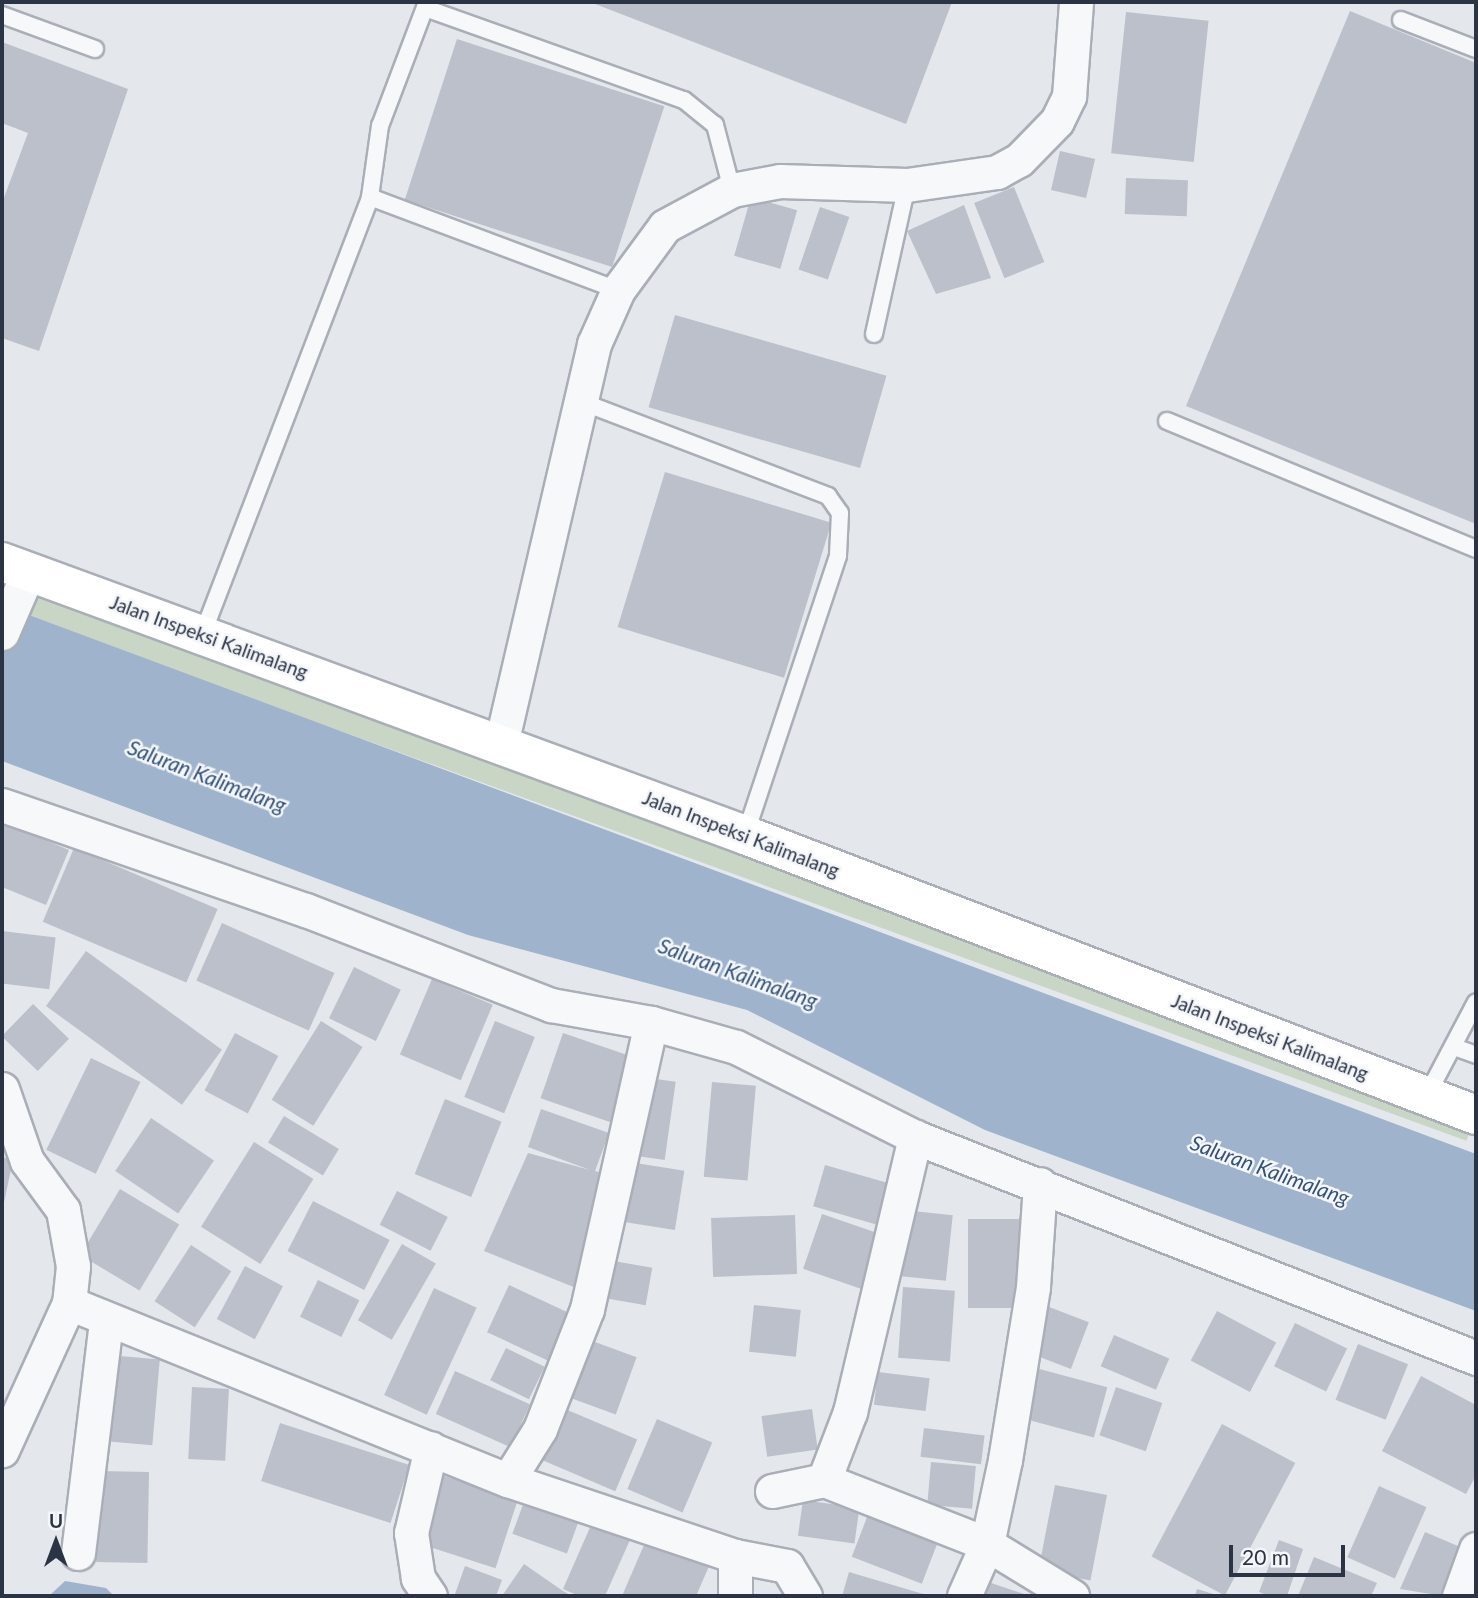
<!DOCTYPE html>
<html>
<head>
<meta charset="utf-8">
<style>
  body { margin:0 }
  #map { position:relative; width:1478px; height:1598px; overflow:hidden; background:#e4e7ec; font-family:Lato,sans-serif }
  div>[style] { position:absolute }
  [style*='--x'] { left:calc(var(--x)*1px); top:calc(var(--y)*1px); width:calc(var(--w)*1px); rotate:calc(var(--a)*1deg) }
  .green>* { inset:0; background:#c9d6c5; transform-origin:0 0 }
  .water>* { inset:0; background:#9fb4cc }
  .building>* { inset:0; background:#bbc0ca; transform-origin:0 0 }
  .roads { filter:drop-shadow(2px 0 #a9aeb7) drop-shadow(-2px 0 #a9aeb7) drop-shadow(0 2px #a9aeb7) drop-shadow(0 -2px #a9aeb7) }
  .lane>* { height:16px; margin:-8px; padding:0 8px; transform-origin:8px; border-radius:8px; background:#f7f8fa }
  .street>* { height:33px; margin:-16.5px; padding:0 16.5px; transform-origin:16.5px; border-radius:16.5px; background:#f7f8fa }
  .primary>* { height:38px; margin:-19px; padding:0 19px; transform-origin:19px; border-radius:19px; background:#fff }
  span { translate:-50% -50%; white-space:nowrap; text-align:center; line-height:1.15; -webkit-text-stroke:5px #f4f6f9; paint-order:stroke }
  .street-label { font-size:19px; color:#2b3445 }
  .water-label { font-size:21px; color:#34527a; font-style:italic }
  .frame { position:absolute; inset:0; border:4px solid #2b3445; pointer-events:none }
  .north { position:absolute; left:21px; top:1507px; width:70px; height:70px; -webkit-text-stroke:5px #f4f6f9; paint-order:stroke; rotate:0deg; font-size:19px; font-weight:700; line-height:28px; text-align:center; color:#2b3445 }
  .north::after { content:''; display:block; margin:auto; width:24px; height:32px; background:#2b3445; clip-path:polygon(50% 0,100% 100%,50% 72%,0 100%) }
  .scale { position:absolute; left:1229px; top:1545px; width:116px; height:32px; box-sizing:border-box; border:4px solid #2b3445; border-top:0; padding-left:9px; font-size:21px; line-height:24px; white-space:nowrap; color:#2b3445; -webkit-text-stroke:5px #f4f6f9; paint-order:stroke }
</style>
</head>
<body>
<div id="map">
  <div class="green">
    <i style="left:2px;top:562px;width:1574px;height:43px;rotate:20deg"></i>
  </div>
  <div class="water">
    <i style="clip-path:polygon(2px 605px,1476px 1154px,1476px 1311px,985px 1130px,747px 1010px,468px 935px,2px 761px)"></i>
    <i style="clip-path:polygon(65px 1581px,106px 1588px,114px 1596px,49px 1596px)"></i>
  </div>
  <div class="building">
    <i style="clip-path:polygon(590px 2px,952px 2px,906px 124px)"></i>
    <i style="clip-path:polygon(1350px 11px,1476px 63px,1476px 524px,1186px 406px)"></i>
    <i style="left:1126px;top:12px;width:83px;height:142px;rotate:6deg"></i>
    <i style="left:457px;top:39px;width:218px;height:169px;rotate:18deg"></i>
    <i style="clip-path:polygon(2px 42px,128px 89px,39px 351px,2px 338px,2px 203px,28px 133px,2px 123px)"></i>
    <i style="left:1060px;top:151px;width:36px;height:40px;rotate:13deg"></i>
    <i style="left:1126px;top:178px;width:62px;height:36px;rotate:2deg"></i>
    <i style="left:1014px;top:187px;width:81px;height:43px;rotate:68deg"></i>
    <i style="left:751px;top:197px;width:48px;height:61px;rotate:16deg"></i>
    <i style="clip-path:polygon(964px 205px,991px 278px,936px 294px,907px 231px)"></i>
    <i style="left:820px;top:207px;width:31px;height:66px;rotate:19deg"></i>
    <i style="left:675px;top:315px;width:220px;height:96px;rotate:16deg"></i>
    <i style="left:665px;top:472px;width:174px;height:162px;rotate:17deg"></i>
    <i style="clip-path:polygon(2px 822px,69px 850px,46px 905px,2px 887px)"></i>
    <i style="left:74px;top:848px;width:156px;height:80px;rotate:23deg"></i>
    <i style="left:222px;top:923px;width:123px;height:63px;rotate:24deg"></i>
    <i style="left:2px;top:931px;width:54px;height:52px;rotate:7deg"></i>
    <i style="left:86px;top:951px;width:168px;height:68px;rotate:36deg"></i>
    <i style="left:354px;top:967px;width:52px;height:57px;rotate:26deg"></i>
    <i style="left:432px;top:979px;width:66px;height:82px;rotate:23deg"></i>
    <i style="left:33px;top:1004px;width:50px;height:45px;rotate:44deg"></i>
    <i style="left:321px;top:1021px;width:49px;height:93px;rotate:32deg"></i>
    <i style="left:495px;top:1021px;width:43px;height:82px;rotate:22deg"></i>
    <i style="left:235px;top:1033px;width:49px;height:65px;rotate:28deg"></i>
    <i style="left:563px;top:1033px;width:81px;height:69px;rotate:19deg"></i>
    <i style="left:91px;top:1058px;width:55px;height:102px;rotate:26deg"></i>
    <i style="left:642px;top:1077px;width:34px;height:79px;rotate:8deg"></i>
    <i style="left:712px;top:1082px;width:44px;height:95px;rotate:5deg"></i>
    <i style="left:445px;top:1099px;width:61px;height:81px;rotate:22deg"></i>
    <i style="clip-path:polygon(541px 1109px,609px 1133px,595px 1171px,614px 1176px,586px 1292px,484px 1251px,528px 1153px,590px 1170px,528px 1147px)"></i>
    <i style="left:284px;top:1116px;width:64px;height:31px;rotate:31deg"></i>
    <i style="left:151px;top:1118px;width:76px;height:64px;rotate:34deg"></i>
    <i style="left:254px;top:1142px;width:70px;height:100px;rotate:32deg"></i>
    <i style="clip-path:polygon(2px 1157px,13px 1160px,3px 1207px,2px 1207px)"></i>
    <i style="left:629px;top:1162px;width:56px;height:60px;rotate:9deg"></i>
    <i style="left:825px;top:1165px;width:71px;height:43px;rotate:16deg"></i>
    <i style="left:120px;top:1189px;width:69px;height:77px;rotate:31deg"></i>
    <i style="left:397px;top:1191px;width:57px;height:38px;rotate:27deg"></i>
    <i style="left:313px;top:1201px;width:86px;height:56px;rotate:27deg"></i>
    <i style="left:903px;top:1210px;width:50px;height:66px;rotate:6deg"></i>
    <i style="left:822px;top:1214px;width:64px;height:58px;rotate:19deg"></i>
    <i style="left:795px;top:1215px;width:59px;height:84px;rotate:88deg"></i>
    <i style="left:968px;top:1219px;width:51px;height:89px"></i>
    <i style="left:402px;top:1244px;width:39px;height:88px;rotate:30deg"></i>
    <i style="left:191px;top:1245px;width:48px;height:67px;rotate:33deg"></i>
    <i style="left:602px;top:1259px;width:51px;height:38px;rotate:10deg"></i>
    <i style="left:245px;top:1266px;width:43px;height:60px;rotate:28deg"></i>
    <i style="left:318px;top:1280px;width:46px;height:41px;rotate:26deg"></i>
    <i style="left:509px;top:1285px;width:74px;height:52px;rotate:25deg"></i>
    <i style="left:903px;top:1287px;width:52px;height:71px;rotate:4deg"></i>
    <i style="left:434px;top:1288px;width:47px;height:118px;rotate:25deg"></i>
    <i style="left:754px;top:1305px;width:47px;height:47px;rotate:6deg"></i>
    <i style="left:1044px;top:1305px;width:48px;height:50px;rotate:21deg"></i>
    <i style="left:1217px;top:1311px;width:67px;height:56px;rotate:28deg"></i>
    <i style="left:1295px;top:1323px;width:58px;height:48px;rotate:26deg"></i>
    <i style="left:1114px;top:1335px;width:60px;height:34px;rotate:23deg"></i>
    <i style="left:584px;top:1338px;width:56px;height:61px;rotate:20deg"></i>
    <i style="left:1358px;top:1344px;width:54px;height:60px;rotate:22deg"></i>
    <i style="left:506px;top:1348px;width:43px;height:36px;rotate:26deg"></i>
    <i style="left:108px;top:1355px;width:52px;height:86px;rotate:5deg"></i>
    <i style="left:1032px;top:1367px;width:78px;height:52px;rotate:15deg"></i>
    <i style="left:455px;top:1371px;width:82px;height:47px;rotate:24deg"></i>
    <i style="left:878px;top:1372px;width:52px;height:33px;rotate:7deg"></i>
    <i style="clip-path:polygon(1421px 1376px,1476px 1405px,1476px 1475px,1466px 1494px,1382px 1451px)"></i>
    <i style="left:192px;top:1387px;width:37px;height:72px;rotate:3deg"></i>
    <i style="left:1116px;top:1387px;width:49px;height:51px;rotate:19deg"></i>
    <i style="left:558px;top:1406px;width:86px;height:56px;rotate:23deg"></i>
    <i style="left:812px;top:1409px;width:41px;height:51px;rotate:82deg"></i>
    <i style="left:657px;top:1419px;width:60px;height:76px;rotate:23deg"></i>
    <i style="left:280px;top:1423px;width:136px;height:61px;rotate:18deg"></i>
    <i style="left:1222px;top:1424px;width:83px;height:150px;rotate:28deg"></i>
    <i style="left:924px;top:1428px;width:61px;height:29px;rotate:7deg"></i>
    <i style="left:931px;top:1462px;width:45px;height:43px;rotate:5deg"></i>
    <i style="left:98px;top:1471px;width:51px;height:91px;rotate:1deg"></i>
    <i style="left:435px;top:1473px;width:87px;height:72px;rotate:18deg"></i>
    <i style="left:1055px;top:1485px;width:53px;height:87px;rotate:11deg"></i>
    <i style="left:1379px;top:1486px;width:52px;height:78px;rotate:24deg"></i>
    <i style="left:525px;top:1499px;width:58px;height:37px;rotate:20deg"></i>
    <i style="left:803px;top:1500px;width:57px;height:36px;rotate:8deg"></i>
    <i style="left:869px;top:1512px;width:75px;height:48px;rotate:21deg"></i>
    <i style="clip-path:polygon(595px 1516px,633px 1533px,605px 1596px,579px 1596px,563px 1589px)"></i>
    <i style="clip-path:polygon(1425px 1532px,1465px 1549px,1443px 1596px,1400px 1589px)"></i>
    <i style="clip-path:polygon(647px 1538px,710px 1564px,696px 1596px,622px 1596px)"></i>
    <i style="clip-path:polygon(1279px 1540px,1303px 1549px,1287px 1596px,1269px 1596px,1259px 1592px)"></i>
    <i style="clip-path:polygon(1314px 1557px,1377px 1583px,1371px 1596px,1298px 1596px)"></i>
    <i style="clip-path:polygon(524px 1564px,563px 1591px,572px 1596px,502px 1596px)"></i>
    <i style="clip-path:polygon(465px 1566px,502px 1580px,496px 1596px,455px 1594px)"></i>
    <i style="clip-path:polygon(849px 1572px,930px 1596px,842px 1596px)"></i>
    <i style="clip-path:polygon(973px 1577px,1030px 1596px,966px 1596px)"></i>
    <i style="clip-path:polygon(1197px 1589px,1220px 1596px,1195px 1596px)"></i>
  </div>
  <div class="roads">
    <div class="lane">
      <i style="--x:425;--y:8;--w:275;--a:19.6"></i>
      <i style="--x:684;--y:100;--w:40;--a:39"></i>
      <i style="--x:715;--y:125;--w:67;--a:75.3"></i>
      <i style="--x:2;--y:15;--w:99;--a:20.1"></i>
      <i style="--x:1401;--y:20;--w:80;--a:21.1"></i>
      <i style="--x:370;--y:197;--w:72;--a:-82"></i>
      <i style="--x:380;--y:126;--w:133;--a:-69.2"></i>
      <i style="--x:874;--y:334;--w:153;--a:-77.5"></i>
      <i style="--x:577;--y:400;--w:269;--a:20.9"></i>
      <i style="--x:828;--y:496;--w:21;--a:55"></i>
      <i style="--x:840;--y:513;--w:43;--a:92.7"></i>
      <i style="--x:838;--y:556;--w:294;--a:108.4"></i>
      <i style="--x:1167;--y:421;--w:334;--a:22.5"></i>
      <i style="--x:203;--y:633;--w:467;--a:-69"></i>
      <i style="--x:370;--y:197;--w:265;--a:20.6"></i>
      <i style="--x:1457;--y:1048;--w:20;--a:20"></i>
      <i style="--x:1426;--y:1097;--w:107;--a:-62.2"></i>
    </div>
    <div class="street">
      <i style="--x:2;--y:633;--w:65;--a:-66.6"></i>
      <i style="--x:501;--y:744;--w:411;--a:-76.9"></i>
      <i style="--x:594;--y:344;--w:59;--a:-66"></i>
      <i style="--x:618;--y:290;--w:79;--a:-53.7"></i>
      <i style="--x:665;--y:226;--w:76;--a:-28.2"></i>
      <i style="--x:732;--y:190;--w:49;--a:-10.6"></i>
      <i style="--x:780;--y:181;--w:127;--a:1.8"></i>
      <i style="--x:907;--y:185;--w:91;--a:-8.2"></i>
      <i style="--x:997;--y:172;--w:25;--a:-29"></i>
      <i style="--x:1019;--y:160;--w:54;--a:-45.7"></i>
      <i style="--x:1057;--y:121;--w:28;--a:-64"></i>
      <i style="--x:1069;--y:96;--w:94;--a:-85.7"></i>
      <i style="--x:2;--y:805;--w:322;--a:19.1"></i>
      <i style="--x:306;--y:910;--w:263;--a:21.2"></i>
      <i style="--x:551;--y:1005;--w:102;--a:10.2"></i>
      <i style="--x:651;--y:1023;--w:88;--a:15.8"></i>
      <i style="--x:736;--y:1047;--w:200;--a:26.7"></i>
      <i style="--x:915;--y:1137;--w:603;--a:21.5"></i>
      <i style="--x:2;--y:1089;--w:76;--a:70.9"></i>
      <i style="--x:27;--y:1161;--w:61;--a:53.7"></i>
      <i style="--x:63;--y:1210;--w:57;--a:79.9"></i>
      <i style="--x:73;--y:1266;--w:37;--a:96"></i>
      <i style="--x:69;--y:1303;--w:162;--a:114.5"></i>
      <i style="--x:69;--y:1303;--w:473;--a:22"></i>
      <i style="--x:508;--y:1480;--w:60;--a:-57.9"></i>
      <i style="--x:540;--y:1429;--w:129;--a:-68.6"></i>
      <i style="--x:587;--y:1309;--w:293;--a:-77.4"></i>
      <i style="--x:508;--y:1480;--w:239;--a:18.5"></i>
      <i style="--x:735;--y:1556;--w:53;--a:10.9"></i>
      <i style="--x:787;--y:1566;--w:35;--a:59"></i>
      <i style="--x:824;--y:1480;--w:175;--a:21.4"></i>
      <i style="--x:987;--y:1544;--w:100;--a:31.5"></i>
      <i style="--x:772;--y:1491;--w:53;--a:-11.9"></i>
      <i style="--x:824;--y:1480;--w:73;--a:-69.1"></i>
      <i style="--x:850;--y:1412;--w:283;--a:-76.7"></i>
      <i style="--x:78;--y:1553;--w:234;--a:-83.1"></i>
      <i style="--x:735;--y:1556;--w:40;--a:90"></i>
      <i style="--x:430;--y:1596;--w:22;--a:-124"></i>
      <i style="--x:418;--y:1578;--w:46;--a:-98.8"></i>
      <i style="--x:411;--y:1533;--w:87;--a:-76.8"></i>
      <i style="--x:964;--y:1596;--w:57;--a:-66.1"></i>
      <i style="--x:987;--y:1544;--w:86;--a:-77.9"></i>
      <i style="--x:1005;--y:1460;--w:175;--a:-80.8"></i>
      <i style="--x:1033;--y:1287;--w:103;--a:-86.1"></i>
      <i style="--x:1459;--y:1596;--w:50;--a:-70.1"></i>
    </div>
    <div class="primary">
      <i style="--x:2;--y:562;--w:792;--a:20.17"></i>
      <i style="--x:745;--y:835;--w:783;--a:20.96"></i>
    </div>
  </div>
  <div class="street-label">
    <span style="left:209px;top:637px;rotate:20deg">Jalan Inspeksi Kalimalang</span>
    <span style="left:741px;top:834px;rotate:21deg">Jalan Inspeksi Kalimalang</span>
    <span style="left:1270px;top:1037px;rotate:21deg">Jalan Inspeksi Kalimalang</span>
  </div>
  <div class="water-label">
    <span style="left:207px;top:776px;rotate:21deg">Saluran Kalimalang</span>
    <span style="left:738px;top:973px;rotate:20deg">Saluran Kalimalang</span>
    <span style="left:1270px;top:1170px;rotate:20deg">Saluran Kalimalang</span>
  </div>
  <div class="frame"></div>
  <div class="north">U</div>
  <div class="scale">20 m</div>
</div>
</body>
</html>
